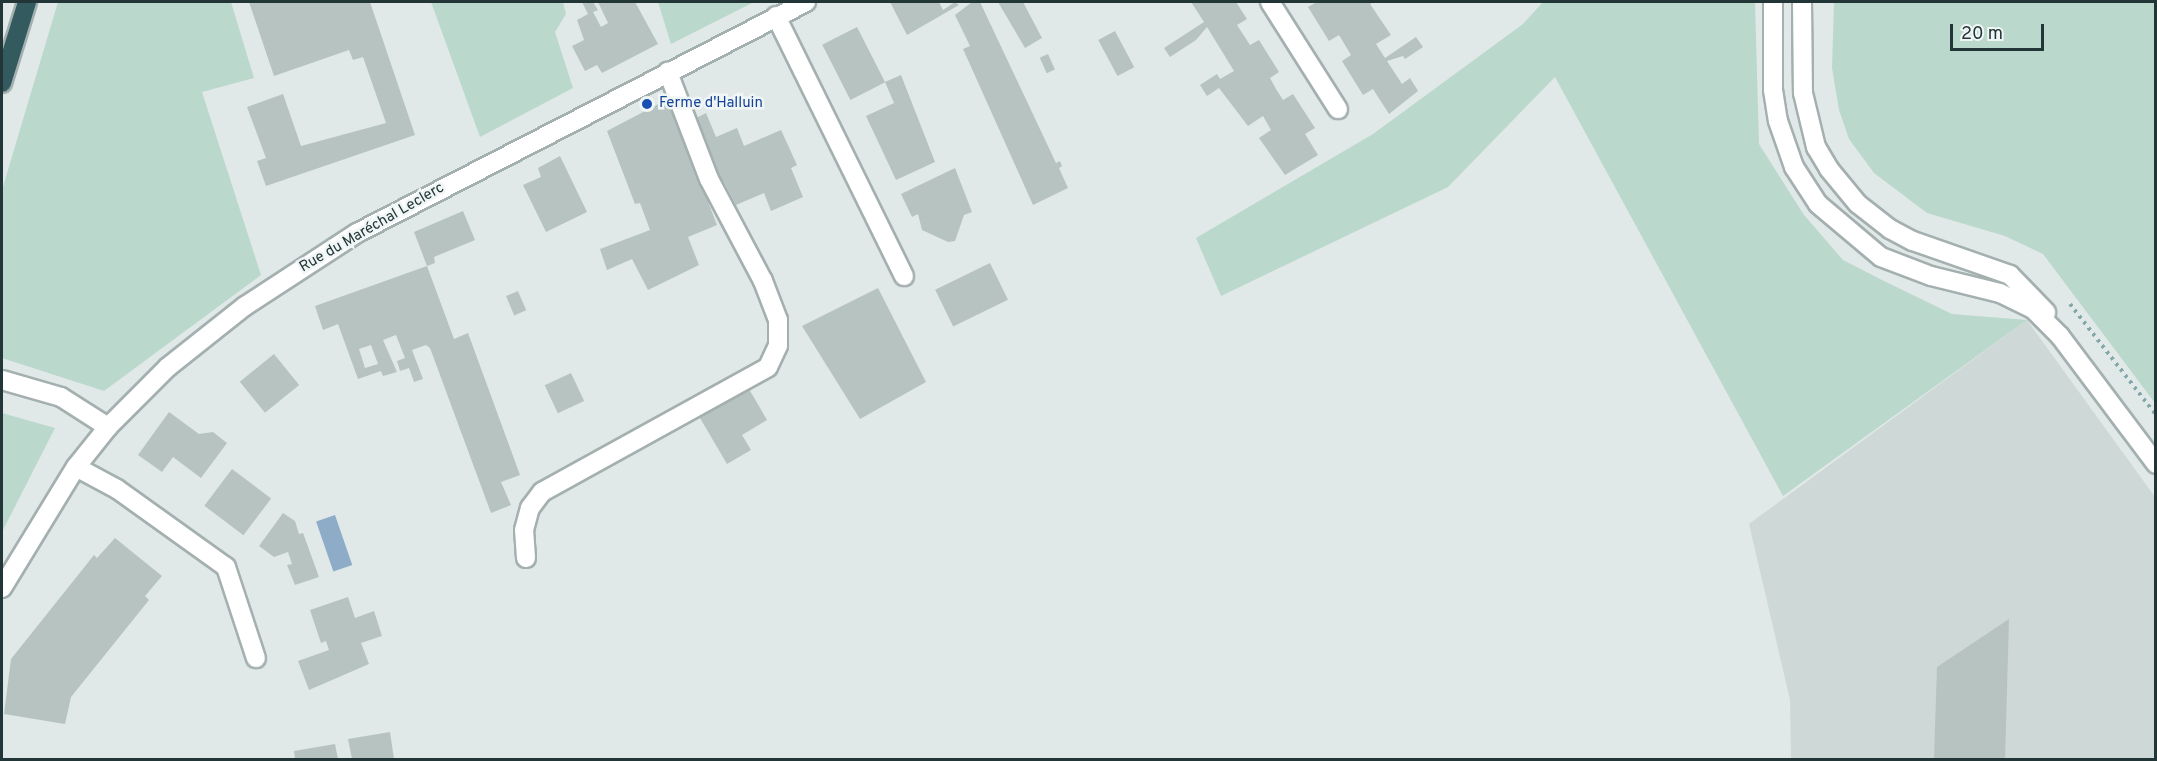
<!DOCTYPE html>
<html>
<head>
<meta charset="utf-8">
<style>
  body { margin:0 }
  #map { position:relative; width:2157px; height:761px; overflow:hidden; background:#e0e9e8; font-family:Overpass,sans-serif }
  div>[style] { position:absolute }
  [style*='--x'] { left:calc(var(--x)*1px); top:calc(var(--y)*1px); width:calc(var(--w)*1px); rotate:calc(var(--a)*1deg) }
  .built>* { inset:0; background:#ced8d7 }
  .green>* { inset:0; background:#bbd8cc }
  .water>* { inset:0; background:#8eacc8; transform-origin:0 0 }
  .building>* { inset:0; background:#b6c3c1; transform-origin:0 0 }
  .path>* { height:4px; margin-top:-2px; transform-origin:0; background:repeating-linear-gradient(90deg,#84a8a9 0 3px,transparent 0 7.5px) }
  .roads { filter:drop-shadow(2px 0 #a4b0af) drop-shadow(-2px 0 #a4b0af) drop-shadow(0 2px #a4b0af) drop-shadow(0 -2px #a4b0af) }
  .minor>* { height:18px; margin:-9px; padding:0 9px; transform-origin:9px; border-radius:9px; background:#fff }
  .highway>* { height:18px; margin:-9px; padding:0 9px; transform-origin:9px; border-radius:9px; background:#325a5f }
  .dots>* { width:16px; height:16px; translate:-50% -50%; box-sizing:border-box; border:3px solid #f0f6f5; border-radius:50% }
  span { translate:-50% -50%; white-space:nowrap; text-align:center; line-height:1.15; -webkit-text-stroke:5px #f0f6f5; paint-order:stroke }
  .transit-label { font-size:15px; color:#164399 }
  .left { translate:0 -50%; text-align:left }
  .street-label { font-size:15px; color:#233637 }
  .frame { position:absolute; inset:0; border:3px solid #233637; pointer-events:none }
  .scale { position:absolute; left:1950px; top:24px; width:94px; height:27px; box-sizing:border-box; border:3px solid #233637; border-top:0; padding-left:8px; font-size:18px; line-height:21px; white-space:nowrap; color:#233637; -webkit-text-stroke:4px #f0f6f5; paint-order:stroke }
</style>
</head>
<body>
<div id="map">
  <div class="built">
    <i style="clip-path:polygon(2027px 320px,2155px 497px,2155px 759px,1791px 759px,1790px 700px,1749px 524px)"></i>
  </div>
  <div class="green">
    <i style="clip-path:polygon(58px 2px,231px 2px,254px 78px,202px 92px,261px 275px,104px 391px,2px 358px,2px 190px)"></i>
    <i style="clip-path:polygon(431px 2px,563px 2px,566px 14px,555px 32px,573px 88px,480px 137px)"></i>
    <i style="clip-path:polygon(658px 2px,754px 2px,671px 44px)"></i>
    <i style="clip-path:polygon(1543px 2px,1755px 2px,1759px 144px,1804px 215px,1843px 260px,1884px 281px,1952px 314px,2027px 320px,1783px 496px,1555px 77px,1448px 187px,1221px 296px,1196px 238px,1373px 134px,1523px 24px)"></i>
    <i style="clip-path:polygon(1834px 2px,2155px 2px,2155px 403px,2043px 254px,2005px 236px,1927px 213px,1874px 173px,1849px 139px,1839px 110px,1832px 68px)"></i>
    <i style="clip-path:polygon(2px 413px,55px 428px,2px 532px)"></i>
  </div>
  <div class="water">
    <i style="left:335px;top:515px;width:53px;height:20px;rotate:71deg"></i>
  </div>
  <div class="building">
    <i style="clip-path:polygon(249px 2px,370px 2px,415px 135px,266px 186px,257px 161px,266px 158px,247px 107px,283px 94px,301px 146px,386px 123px,363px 57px,353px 60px,349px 50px,274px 76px)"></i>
    <i style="clip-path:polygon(582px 2px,593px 2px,598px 10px,593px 12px,601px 27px,608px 23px,598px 2px,635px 2px,658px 44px,602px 73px,597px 65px,585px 71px,572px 46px,584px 40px,577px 20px,588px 14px)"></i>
    <i style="clip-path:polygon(890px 2px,939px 2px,943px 10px,955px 2px,959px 5px,907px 35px)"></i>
    <i style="clip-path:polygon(972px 2px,980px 2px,1056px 163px,1060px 161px,1062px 166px,1059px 168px,1068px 188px,1033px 205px,963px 49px,970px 46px,955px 15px)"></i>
    <i style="clip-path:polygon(998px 2px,1023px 2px,1042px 38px,1025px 48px)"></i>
    <i style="clip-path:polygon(1191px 2px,1236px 2px,1247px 19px,1237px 25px,1250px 45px,1259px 40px,1279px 72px,1270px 78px,1276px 89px,1283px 100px,1293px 94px,1315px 128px,1305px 134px,1318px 155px,1285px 175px,1259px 138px,1271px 130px,1263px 116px,1248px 126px,1219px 88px,1207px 96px,1200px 85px,1217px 74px,1220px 79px,1234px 71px,1207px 27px,1196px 40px,1170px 57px,1164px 48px,1204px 22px)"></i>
    <i style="clip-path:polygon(1317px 2px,1375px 2px,1370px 4px,1391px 35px,1376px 44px,1385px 58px,1416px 37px,1423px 47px,1405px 59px,1403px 56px,1387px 61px,1402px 84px,1410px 78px,1418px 91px,1389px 114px,1373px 89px,1363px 95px,1342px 61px,1351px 55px,1339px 35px,1329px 41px,1308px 7px)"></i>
    <i style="left:857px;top:27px;width:62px;height:39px;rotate:63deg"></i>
    <i style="left:1115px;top:31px;width:41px;height:19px;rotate:62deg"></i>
    <i style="left:1048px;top:54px;width:17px;height:9px;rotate:66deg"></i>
    <i style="clip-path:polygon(901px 75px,935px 162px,896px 180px,866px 116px,894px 103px,885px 82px)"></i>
    <i style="clip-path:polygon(668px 99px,717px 225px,688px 237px,699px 265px,648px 290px,632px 259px,607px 270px,600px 249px,650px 230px,640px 203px,635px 204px,607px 131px)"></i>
    <i style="clip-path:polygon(706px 113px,716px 137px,737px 128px,744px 146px,781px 130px,797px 165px,791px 168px,803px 197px,771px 211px,764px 193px,736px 205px,724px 182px,720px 183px,694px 119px)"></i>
    <i style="clip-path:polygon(560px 156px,587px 212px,546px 232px,523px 185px,541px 177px,538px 168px)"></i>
    <i style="clip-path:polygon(955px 168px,972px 212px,964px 215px,955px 241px,948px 242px,922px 230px,918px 214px,912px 217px,901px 194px)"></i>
    <i style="clip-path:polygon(evenodd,463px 211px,475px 240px,434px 257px,435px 263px,427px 266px,454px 339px,468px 333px,520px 475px,501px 482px,511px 505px,491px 513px,430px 348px,426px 345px,412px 350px,423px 379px,414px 382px,409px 368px,400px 371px,397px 361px,405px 358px,396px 335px,383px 340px,397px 372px,383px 376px,381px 371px,358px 379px,338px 324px,323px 330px,315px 306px,427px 266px,414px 232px,463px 211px,371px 345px,378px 364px,365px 368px,359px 349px,371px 345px)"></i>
    <i style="left:990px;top:263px;width:41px;height:61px;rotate:64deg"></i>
    <i style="clip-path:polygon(878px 288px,926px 382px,860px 419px,802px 326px)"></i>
    <i style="left:518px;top:291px;width:21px;height:13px;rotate:67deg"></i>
    <i style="left:274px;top:354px;width:40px;height:44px;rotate:51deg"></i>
    <i style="left:571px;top:373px;width:31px;height:29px;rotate:65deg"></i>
    <i style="clip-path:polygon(749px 389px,767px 420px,742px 435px,751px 450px,727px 464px,700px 418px)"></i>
    <i style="clip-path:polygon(169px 412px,199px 434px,213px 432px,227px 443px,201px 478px,173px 457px,162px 472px,138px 455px)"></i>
    <i style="left:232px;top:469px;width:49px;height:46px;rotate:37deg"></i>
    <i style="clip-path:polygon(283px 513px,295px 521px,299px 534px,303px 533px,319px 577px,295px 585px,287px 565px,292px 564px,288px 552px,274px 557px,259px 546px)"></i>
    <i style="clip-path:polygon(115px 538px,162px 576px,145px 596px,149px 600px,71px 697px,65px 724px,4px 714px,11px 659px,94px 555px,97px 558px)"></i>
    <i style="clip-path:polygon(348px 597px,355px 618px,374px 611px,382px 636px,361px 643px,369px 664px,309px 690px,298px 661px,329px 650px,326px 641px,321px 643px,310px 610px)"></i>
    <i style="clip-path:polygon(2009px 619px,2005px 759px,1934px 759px,1937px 667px)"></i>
    <i style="clip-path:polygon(390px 732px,394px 759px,352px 759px,348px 739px)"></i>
    <i style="clip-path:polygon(335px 744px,338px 759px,295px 759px,294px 751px)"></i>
  </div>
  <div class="path">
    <i style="--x:2070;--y:304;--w:140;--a:52.2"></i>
  </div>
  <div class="roads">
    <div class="minor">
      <i style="--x:1270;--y:2;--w:127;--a:57.6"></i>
      <i style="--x:1773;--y:2;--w:88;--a:90"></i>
      <i style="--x:1773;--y:90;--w:31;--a:81"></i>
      <i style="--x:1778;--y:121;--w:49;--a:70.8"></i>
      <i style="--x:1794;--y:167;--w:44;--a:57"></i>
      <i style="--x:1818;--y:204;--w:82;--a:40.1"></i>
      <i style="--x:1881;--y:257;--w:53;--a:20.8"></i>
      <i style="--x:1931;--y:276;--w:71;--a:13.8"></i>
      <i style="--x:2000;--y:293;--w:37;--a:26"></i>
      <i style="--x:2033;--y:309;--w:38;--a:45"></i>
      <i style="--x:2060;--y:336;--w:160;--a:53.1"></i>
      <i style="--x:1802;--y:2;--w:91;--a:89.4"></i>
      <i style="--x:1803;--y:93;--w:56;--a:76.5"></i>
      <i style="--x:1816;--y:147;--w:26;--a:59"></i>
      <i style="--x:1829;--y:169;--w:45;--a:50.4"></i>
      <i style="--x:1858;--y:204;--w:41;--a:38"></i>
      <i style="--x:1890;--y:229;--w:26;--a:28"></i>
      <i style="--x:1913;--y:241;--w:103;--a:19.3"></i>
      <i style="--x:2010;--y:275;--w:52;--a:45.8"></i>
      <i style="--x:776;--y:16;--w:290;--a:63.8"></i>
      <i style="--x:2;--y:380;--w:61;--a:16.1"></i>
      <i style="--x:61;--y:397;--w:56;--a:32.6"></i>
      <i style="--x:76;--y:467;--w:47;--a:28.2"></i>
      <i style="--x:117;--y:489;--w:134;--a:35.6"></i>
      <i style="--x:226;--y:567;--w:96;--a:71.8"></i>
      <i style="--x:526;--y:558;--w:28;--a:-94"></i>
      <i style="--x:524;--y:530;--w:23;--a:-75"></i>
      <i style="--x:530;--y:508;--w:20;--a:-53"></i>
      <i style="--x:542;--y:492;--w:258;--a:-28.9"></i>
      <i style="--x:768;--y:367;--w:23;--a:-65"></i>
      <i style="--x:778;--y:346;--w:26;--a:-90"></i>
      <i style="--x:778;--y:320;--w:42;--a:-111"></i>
      <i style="--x:763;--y:281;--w:115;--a:-117.9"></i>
      <i style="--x:709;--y:179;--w:115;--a:-111"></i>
      <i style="--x:2;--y:588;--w:142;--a:-58.6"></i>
      <i style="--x:76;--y:467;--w:51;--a:-51.3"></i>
      <i style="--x:108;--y:427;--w:85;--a:-45"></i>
      <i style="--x:168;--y:367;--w:98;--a:-38.4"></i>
      <i style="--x:245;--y:306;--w:134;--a:-33.1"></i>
      <i style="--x:357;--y:233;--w:505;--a:-27.22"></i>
    </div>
    <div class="highway">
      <i style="--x:2;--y:83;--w:85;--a:-72.8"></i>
    </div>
  </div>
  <div class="dots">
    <i style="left:647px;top:104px;background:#1a4fb4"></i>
  </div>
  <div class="transit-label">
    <span class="left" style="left:659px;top:104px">Ferme d'Halluin</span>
  </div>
  <div class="street-label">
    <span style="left:372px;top:228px;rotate:-30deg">Rue du Maréchal Leclerc</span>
  </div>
  <div class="frame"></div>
  <div class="scale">20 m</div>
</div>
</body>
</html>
